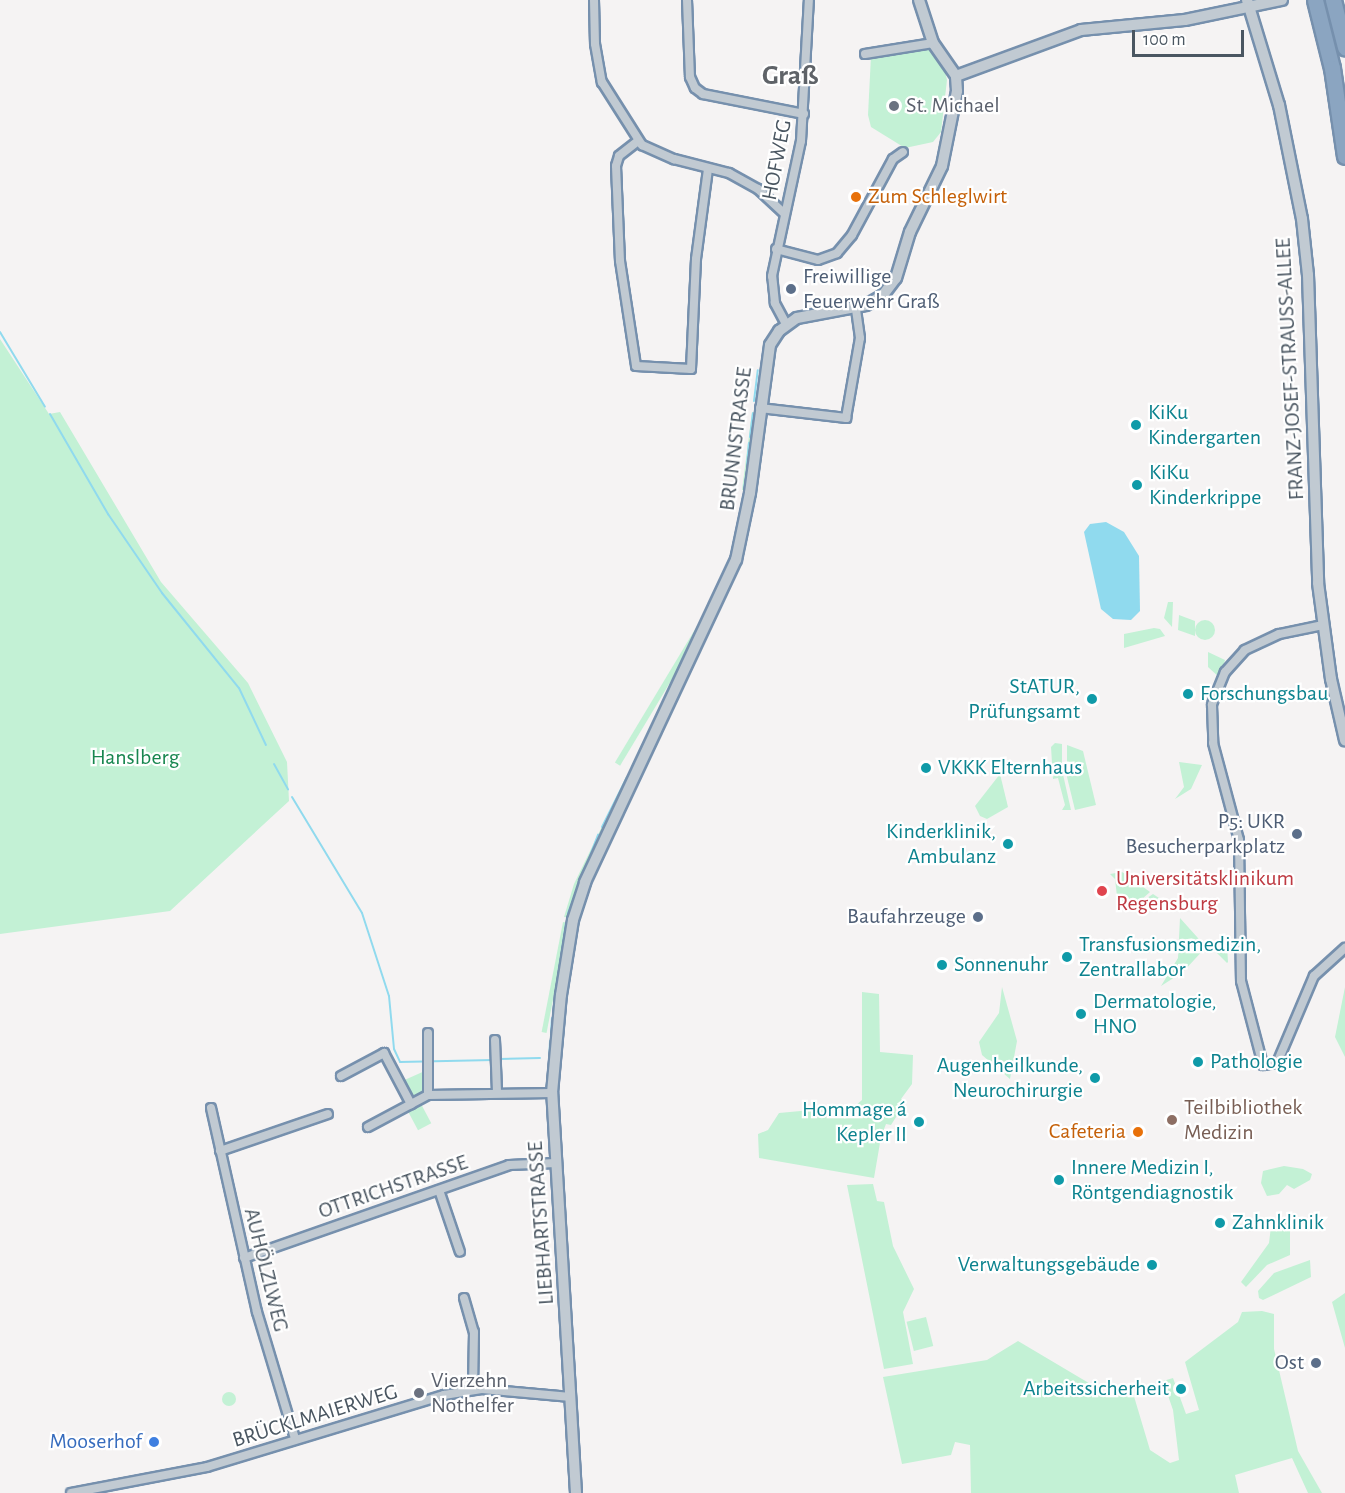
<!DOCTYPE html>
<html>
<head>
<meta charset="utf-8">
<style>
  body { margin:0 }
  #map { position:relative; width:1345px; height:1493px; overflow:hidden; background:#f5f3f3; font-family:"Alegreya Sans",sans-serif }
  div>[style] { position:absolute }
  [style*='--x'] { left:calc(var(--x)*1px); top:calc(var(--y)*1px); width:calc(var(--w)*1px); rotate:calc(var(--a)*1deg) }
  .green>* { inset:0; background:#c3f1d5; transform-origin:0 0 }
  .round { border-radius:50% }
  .water>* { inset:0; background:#90daee }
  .stream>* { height:2px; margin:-1px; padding:0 1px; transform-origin:1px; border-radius:1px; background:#90daee }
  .roads { filter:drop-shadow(2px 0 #7690ad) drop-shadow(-2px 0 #7690ad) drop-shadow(0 2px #7690ad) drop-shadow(0 -2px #7690ad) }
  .minor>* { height:8px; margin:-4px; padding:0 4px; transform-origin:4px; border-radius:4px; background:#c1cad2 }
  .tertiary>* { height:10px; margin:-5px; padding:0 5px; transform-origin:5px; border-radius:5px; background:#c1cad2 }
  .motorway>* { height:15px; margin:-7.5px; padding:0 7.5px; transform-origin:7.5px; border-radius:7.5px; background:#8ba5c1 }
  .dots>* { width:16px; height:16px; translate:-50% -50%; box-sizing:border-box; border:3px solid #fff; border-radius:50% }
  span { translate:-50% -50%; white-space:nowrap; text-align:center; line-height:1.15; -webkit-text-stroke:4.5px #fff; paint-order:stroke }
  .worship-label { font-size:22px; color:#5b616d }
  .left { translate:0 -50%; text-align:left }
  .street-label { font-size:22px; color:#4a5661 }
  .food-label { font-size:22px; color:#c56008 }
  .right { translate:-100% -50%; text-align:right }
  .service-label { font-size:22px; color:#4e5e75 }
  .culture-label { font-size:22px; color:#0d838f }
  .park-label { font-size:22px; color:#17864f }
  .health-label { font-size:22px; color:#be3a42 }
  .education-label { font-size:22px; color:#785e54 }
  .shop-label { font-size:22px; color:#366cbe }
  .district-label { font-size:28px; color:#5f6368; font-weight:700 }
  .scale { position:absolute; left:1132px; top:30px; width:112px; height:27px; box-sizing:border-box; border:3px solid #4a5661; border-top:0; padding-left:8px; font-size:18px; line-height:21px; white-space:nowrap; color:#4a5661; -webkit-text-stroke:4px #fff; paint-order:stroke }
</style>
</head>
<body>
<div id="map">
  <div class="green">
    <i style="clip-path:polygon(931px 46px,944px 67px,947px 80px,941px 132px,933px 142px,905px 148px,871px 127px,868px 115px,871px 56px)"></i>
    <i style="clip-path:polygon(0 339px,49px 414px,60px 412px,161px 582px,248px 683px,287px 762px,289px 801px,170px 911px,0 934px)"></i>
    <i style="clip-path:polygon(752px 412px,757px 413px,746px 491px,742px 490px)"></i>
    <i style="clip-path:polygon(1168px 602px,1173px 602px,1172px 627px,1164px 618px)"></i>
    <i style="clip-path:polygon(1179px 615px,1195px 621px,1195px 636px,1178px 630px)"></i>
    <i style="left:703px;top:616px;width:6px;height:171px;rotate:31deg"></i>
    <i class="round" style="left:1195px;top:620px;width:20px;height:20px"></i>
    <i style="clip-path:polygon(1154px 628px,1160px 629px,1165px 636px,1124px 648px,1124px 634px)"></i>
    <i style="clip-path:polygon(1208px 652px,1225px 660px,1220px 678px,1208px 667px)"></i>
    <i style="clip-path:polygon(1055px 743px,1062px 744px,1062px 770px,1071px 810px,1062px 810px,1065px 805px,1058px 778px,1053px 779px,1051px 747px)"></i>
    <i style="clip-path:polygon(1067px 745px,1083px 751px,1096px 805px,1075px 810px,1067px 777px)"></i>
    <i style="clip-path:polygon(1179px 762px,1202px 765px,1191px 789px,1175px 799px,1184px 787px)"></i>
    <i style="clip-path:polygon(1000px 774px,1008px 807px,987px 819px,980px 816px,975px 806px)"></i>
    <i style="clip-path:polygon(626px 777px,630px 779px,571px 918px,564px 917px,574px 884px)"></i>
    <i style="clip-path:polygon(1122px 872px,1127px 875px,1150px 892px,1141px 900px,1118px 905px,1115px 879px,1110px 874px)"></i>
    <i style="clip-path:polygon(1153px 894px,1159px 898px,1171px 909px,1138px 904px)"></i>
    <i style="clip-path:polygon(1180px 918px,1206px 947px,1183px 972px,1161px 986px,1178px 958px)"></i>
    <i style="left:563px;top:922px;width:5px;height:112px;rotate:11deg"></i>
    <i style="clip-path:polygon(1227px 945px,1228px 962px,1227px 963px,1213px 949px)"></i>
    <i style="clip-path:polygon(1002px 987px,1017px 1041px,1010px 1079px,982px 1055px,979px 1042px,999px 1013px)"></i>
    <i style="clip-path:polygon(1345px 987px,1345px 1057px,1335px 1037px)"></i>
    <i style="clip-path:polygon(862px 992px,879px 994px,880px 1052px,913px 1055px,912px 1084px,901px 1099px,905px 1103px,891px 1125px,886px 1124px,881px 1137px,874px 1178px,759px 1158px,758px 1134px,768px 1130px,779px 1113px,855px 1106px,862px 1100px)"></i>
    <i style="clip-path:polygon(427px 1070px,427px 1095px,412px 1102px,400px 1082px)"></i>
    <i style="left:420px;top:1102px;width:24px;height:15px;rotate:62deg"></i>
    <i style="clip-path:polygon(1284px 1166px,1303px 1169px,1312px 1174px,1310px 1180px,1294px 1189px,1287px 1185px,1279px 1194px,1267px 1196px,1261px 1183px,1263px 1171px)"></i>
    <i style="clip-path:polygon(873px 1184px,877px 1201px,884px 1202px,893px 1246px,914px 1289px,903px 1312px,913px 1364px,884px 1369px,847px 1185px)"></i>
    <i style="clip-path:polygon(1272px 1218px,1290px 1221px,1290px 1255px,1267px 1265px,1246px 1287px,1241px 1282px,1269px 1243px)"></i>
    <i style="clip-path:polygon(1310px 1260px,1311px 1277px,1263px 1300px,1259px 1298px,1258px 1291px,1274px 1273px)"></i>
    <i style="clip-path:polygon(1345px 1293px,1345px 1348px,1332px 1302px)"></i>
    <i style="clip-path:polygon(1262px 1311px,1274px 1314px,1274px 1349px,1298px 1451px,1322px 1493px,1308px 1493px,1292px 1458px,1235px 1475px,1239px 1493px,971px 1493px,970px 1445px,955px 1442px,951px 1455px,902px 1464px,883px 1377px,987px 1360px,1018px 1341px,1109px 1395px,1133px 1393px,1150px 1450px,1170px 1463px,1179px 1460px,1173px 1410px,1163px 1381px,1173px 1378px,1186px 1414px,1199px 1410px,1185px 1362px,1238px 1322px,1242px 1312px)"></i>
    <i style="left:926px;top:1317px;width:30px;height:20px;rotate:76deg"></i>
    <i class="round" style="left:222px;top:1392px;width:14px;height:14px"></i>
  </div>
  <div class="water">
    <i style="clip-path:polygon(1106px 522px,1124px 532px,1139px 556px,1140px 611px,1131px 620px,1113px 619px,1101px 609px,1084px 532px,1090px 524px)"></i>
  </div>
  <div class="stream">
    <i style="--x:0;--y:332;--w:87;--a:59"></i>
    <i style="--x:754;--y:401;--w:31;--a:-83"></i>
    <i style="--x:50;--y:414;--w:116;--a:59.9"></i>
    <i style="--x:108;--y:514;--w:96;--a:55.6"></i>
    <i style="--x:162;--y:593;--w:122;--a:51"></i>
    <i style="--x:239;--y:688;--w:63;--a:64.7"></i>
    <i style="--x:750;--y:437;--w:24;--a:-83"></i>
    <i style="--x:747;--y:465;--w:22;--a:-85"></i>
    <i style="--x:744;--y:489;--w:18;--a:-81"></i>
    <i style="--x:742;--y:508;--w:12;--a:-85"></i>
    <i style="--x:731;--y:555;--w:12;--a:-76"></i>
    <i style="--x:718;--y:587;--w:27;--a:-68"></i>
    <i style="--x:274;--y:764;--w:29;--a:61"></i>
    <i style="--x:632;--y:767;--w:79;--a:-63.8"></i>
    <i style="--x:292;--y:797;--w:135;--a:58.9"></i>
    <i style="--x:362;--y:913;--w:87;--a:72"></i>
    <i style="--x:389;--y:996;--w:53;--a:84.6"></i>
    <i style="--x:394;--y:1049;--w:14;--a:65"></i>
    <i style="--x:400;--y:1062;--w:93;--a:-1.2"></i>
    <i style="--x:602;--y:827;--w:56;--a:-63.4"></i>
    <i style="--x:568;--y:913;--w:84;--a:-69"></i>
    <i style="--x:553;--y:1012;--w:90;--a:-81.7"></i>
    <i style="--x:551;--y:1032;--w:14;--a:-86"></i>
    <i style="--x:499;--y:1059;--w:41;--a:-1.4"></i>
    <i style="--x:548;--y:1083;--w:42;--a:-87.3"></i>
    <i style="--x:568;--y:1454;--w:39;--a:87"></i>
  </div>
  <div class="roads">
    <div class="minor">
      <i style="--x:594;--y:0;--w:44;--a:88.7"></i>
      <i style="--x:595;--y:44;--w:39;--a:80"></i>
      <i style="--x:602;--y:82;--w:75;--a:57.6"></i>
      <i style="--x:642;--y:145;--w:35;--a:24"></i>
      <i style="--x:674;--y:159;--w:57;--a:14.3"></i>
      <i style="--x:729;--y:173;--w:33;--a:29"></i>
      <i style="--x:758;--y:189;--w:35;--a:43"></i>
      <i style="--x:687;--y:0;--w:77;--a:87.8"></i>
      <i style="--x:690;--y:77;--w:12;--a:66"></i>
      <i style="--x:695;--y:88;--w:10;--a:37"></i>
      <i style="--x:703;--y:94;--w:103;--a:11.2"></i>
      <i style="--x:865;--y:54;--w:69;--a:-9.2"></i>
      <i style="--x:638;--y:141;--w:24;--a:142"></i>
      <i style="--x:619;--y:156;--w:10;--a:107"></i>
      <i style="--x:616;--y:166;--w:95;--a:87.6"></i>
      <i style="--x:620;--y:261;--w:106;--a:81.3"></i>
      <i style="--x:636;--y:366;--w:55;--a:3.1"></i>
      <i style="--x:691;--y:369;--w:110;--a:-87.4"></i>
      <i style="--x:696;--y:259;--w:91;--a:-82.4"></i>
      <i style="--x:776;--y:249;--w:43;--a:14.7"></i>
      <i style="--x:818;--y:260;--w:20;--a:-20"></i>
      <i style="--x:837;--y:253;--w:23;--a:-50"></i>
      <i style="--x:852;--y:235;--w:86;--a:-61.7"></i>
      <i style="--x:893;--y:159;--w:12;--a:-35"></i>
      <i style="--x:786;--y:324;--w:24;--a:-118"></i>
      <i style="--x:775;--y:303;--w:27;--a:-96"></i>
      <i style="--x:772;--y:276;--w:138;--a:-77.9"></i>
      <i style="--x:801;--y:141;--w:141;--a:-86.8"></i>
      <i style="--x:760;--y:408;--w:87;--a:6.6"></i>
      <i style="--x:846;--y:418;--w:81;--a:-80.1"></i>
      <i style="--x:860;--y:338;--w:30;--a:-98"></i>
      <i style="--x:1323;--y:625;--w:45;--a:168.4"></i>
      <i style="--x:1279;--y:634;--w:38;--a:155"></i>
      <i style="--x:1245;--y:650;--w:30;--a:132"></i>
      <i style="--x:1225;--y:672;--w:35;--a:112"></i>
      <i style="--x:1212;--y:705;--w:38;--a:88"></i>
      <i style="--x:1213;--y:743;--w:100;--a:75"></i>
      <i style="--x:1239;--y:840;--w:141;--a:89.2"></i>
      <i style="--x:1241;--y:981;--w:87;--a:75.3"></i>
      <i style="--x:1263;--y:1065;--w:14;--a:-8"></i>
      <i style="--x:1277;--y:1063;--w:95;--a:-67"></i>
      <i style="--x:1314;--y:976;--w:42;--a:-42.1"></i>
      <i style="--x:428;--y:1033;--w:62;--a:90"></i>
      <i style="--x:495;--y:1040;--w:53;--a:87.8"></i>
      <i style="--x:341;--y:1076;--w:49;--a:-28.1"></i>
      <i style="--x:384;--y:1053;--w:58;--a:62.1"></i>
      <i style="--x:211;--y:1108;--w:209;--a:77.3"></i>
      <i style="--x:257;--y:1312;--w:133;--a:73.3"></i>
      <i style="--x:368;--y:1127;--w:68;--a:-28.1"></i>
      <i style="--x:428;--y:1095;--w:124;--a:-0.9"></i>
      <i style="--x:220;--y:1151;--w:114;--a:-18.9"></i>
      <i style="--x:439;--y:1190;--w:65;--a:71.3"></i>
      <i style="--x:244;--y:1258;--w:281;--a:-19.3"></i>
      <i style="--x:509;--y:1165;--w:47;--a:-2.4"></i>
      <i style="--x:464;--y:1298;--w:35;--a:74"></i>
      <i style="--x:474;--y:1332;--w:58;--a:91"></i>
      <i style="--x:71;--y:1493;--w:138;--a:-10.8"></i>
      <i style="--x:207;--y:1467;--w:248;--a:-16.9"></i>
      <i style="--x:444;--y:1395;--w:38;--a:-9"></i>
      <i style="--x:482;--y:1389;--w:89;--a:5.1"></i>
    </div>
    <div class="tertiary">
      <i style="--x:1247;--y:0;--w:110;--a:73.1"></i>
      <i style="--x:1279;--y:105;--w:116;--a:78.6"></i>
      <i style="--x:1302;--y:219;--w:56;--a:83.9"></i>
      <i style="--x:1308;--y:275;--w:308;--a:88.1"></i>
      <i style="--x:1318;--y:583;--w:97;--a:82.3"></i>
      <i style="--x:1331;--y:679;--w:63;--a:77.1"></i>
      <i style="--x:956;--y:76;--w:133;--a:-20.2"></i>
      <i style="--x:1081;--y:30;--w:104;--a:-5.5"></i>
      <i style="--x:1185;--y:20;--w:99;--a:-11.7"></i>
      <i style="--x:576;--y:1493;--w:401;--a:-93.4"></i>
      <i style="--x:552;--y:1093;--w:98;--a:-84.8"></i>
      <i style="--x:561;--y:995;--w:76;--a:-80.9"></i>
      <i style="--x:573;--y:920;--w:40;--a:-72"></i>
      <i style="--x:585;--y:882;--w:356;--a:-64.9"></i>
      <i style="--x:736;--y:560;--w:68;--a:-78.2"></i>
      <i style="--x:750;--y:493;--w:149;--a:-82.3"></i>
      <i style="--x:770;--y:345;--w:17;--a:-57"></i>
      <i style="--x:779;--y:331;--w:22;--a:-36"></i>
      <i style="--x:797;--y:318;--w:70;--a:-10.7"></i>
      <i style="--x:866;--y:305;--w:20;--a:-30"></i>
      <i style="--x:883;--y:295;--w:21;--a:-53"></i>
      <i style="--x:896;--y:278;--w:48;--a:-73.1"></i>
      <i style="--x:910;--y:232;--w:73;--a:-64.1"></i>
      <i style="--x:942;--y:166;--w:76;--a:-78.7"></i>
      <i style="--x:957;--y:91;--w:15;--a:-94"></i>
      <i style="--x:956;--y:76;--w:40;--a:-124.9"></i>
      <i style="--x:933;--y:43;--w:45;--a:-108"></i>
    </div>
    <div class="motorway">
      <i style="--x:1315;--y:0;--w:70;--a:76"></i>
      <i style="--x:1332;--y:68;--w:89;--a:81.6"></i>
      <i style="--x:1333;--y:0;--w:49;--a:75.7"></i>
    </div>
  </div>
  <div class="dots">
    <i style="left:894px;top:106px;background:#6b7280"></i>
    <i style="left:856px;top:197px;background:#e8710a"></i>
    <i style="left:791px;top:289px;background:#5c6f8a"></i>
    <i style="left:1136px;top:425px;background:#0f9aa8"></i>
    <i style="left:1137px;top:485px;background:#0f9aa8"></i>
    <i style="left:1188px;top:694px;background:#0f9aa8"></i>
    <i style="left:1092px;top:699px;background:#0f9aa8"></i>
    <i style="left:926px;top:768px;background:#0f9aa8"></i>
    <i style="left:1297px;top:834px;background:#5c6f8a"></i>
    <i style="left:1008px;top:844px;background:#0f9aa8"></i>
    <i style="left:1102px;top:891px;background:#e0444e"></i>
    <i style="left:978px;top:917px;background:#5c6f8a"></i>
    <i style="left:1067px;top:957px;background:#0f9aa8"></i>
    <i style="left:942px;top:965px;background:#0f9aa8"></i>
    <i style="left:1081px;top:1014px;background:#0f9aa8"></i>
    <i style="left:1198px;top:1062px;background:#0f9aa8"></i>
    <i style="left:1095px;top:1078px;background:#0f9aa8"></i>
    <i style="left:1172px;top:1120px;background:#8d6e63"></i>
    <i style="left:919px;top:1122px;background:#0f9aa8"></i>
    <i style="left:1138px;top:1132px;background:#e8710a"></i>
    <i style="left:1059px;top:1180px;background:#0f9aa8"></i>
    <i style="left:1220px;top:1223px;background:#0f9aa8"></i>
    <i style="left:1152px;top:1265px;background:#0f9aa8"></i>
    <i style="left:1316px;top:1363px;background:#5c6f8a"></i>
    <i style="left:1181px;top:1389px;background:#0f9aa8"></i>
    <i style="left:419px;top:1393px;background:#6b7280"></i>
    <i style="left:154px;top:1442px;background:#3f7fe0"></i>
  </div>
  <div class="worship-label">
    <span class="left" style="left:906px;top:106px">St. Michael</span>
    <span class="left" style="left:431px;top:1393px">Vierzehn<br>Nothelfer</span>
  </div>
  <div class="street-label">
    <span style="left:777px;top:160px;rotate:-79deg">HOFWEG</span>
    <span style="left:1290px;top:369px;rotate:-93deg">FRANZ-JOSEF-STRAUSS-ALLEE</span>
    <span style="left:736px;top:439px;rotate:-83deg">BRUNNSTRASSE</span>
    <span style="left:393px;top:1187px;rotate:-19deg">OTTRICHSTRASSE</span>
    <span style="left:541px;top:1223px;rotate:-94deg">LIEBHARTSTRASSE</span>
    <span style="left:266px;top:1270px;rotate:76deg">AUHÖLZLWEG</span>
    <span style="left:315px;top:1416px;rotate:-17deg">BRÜCKLMAIERWEG</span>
  </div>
  <div class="food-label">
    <span class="left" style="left:868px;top:197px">Zum Schleglwirt</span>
    <span class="right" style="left:1126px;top:1132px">Cafeteria</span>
  </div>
  <div class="service-label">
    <span class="left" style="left:803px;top:289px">Freiwillige<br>Feuerwehr Graß</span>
    <span class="right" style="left:1285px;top:834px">P5: UKR<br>Besucherparkplatz</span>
    <span class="right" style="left:966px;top:917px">Baufahrzeuge</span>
    <span class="right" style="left:1304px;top:1363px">Ost</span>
  </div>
  <div class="culture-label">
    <span class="left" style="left:1148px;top:425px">KiKu<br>Kindergarten</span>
    <span class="left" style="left:1149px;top:485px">KiKu<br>Kinderkrippe</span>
    <span class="right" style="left:1080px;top:699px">StATUR,<br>Prüfungsamt</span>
    <span class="left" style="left:1200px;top:694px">Forschungsbau</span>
    <span class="left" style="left:938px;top:768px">VKKK Elternhaus</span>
    <span class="right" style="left:996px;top:844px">Kinderklinik,<br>Ambulanz</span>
    <span class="left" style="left:1079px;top:957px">Transfusionsmedizin,<br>Zentrallabor</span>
    <span class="left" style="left:954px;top:965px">Sonnenuhr</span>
    <span class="left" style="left:1093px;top:1014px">Dermatologie,<br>HNO</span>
    <span class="left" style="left:1210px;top:1062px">Pathologie</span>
    <span class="right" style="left:1083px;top:1078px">Augenheilkunde,<br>Neurochirurgie</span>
    <span class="right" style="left:907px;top:1122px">Hommage á<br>Kepler II</span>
    <span class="left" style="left:1071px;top:1180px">Innere Medizin I,<br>Röntgendiagnostik</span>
    <span class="left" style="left:1232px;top:1223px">Zahnklinik</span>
    <span class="right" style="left:1140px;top:1265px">Verwaltungsgebäude</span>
    <span class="right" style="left:1169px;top:1389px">Arbeitssicherheit</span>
  </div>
  <div class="park-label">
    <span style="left:135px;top:758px">Hanslberg</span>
  </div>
  <div class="health-label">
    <span class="left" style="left:1116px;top:891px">Universitätsklinikum<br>Regensburg</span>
  </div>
  <div class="education-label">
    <span class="left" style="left:1184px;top:1120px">Teilbibliothek<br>Medizin</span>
  </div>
  <div class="shop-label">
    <span class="right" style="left:142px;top:1442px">Mooserhof</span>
  </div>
  <div class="district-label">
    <span style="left:790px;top:76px">Graß</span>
  </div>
  <div class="scale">100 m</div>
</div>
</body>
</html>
